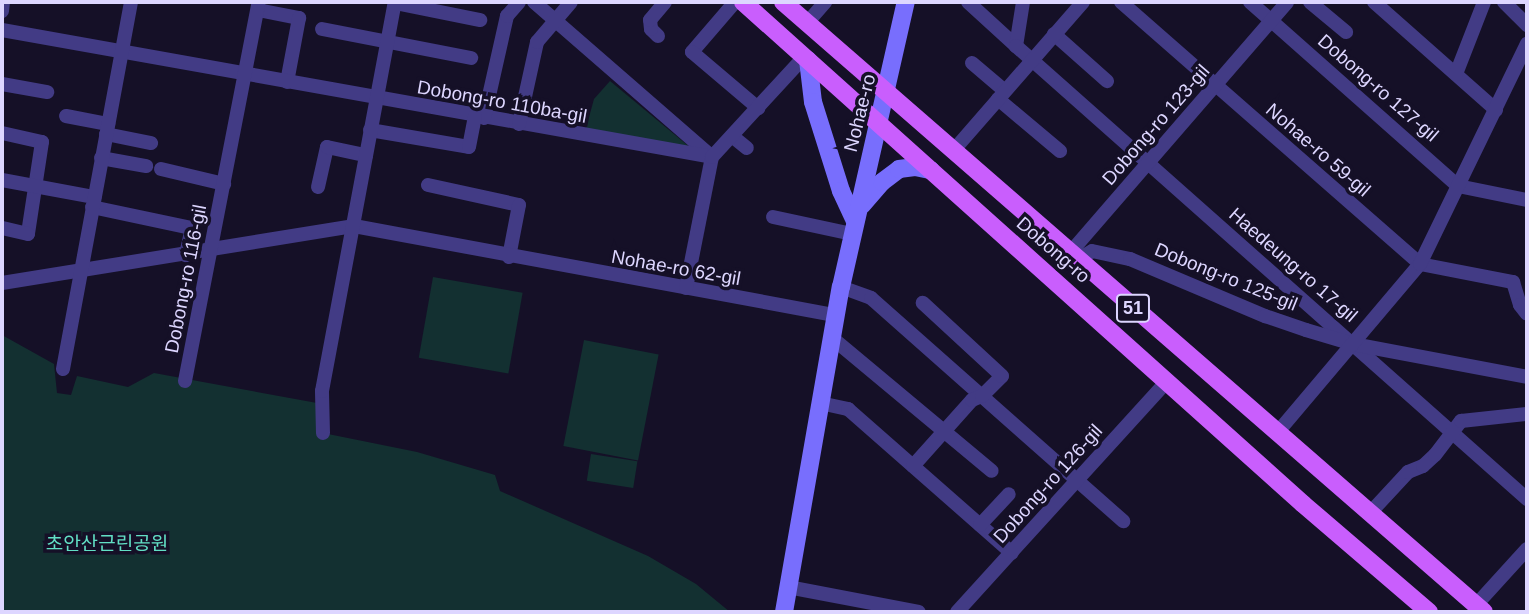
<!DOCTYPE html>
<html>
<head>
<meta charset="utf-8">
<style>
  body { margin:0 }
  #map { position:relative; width:1529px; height:614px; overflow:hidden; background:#151027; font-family:Helvetica,"Noto Sans KR",sans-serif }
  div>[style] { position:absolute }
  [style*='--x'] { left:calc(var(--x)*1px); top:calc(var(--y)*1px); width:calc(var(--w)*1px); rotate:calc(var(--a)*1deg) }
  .green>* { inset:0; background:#133031; transform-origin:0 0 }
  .minor>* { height:14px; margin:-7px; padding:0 7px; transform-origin:7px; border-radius:7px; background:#423b85 }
  .secondary>* { height:18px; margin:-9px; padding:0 9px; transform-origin:9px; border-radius:9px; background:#786efd }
  .primary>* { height:18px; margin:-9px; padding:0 9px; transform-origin:9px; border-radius:9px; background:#c95efd }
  span { translate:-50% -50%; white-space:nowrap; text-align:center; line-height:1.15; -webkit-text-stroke:7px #151027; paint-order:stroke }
  .shield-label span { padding:2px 5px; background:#151027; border:2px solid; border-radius:5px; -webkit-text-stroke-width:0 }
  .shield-label { font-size:18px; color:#ddd6ff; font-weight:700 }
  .street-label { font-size:19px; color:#ddd6ff }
  .park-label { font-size:19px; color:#62dfc5 }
  .frame { position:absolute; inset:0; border:4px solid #ddd6ff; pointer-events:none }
</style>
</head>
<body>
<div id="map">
  <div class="green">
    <i style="clip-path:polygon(610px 81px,692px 149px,585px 132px,594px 99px)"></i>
    <i style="left:433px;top:277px;width:91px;height:82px;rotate:10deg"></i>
    <i style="clip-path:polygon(2px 335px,54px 364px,57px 393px,71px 395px,77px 376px,128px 387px,154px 373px,317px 403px,323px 433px,417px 452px,495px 475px,500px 491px,648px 556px,696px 584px,730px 612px,2px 612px)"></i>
    <i style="left:584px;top:340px;width:76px;height:108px;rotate:11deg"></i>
    <i style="left:591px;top:454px;width:47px;height:27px;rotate:9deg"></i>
  </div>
  <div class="minor">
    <i style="--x:534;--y:2;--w:235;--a:41"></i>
    <i style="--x:735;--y:2;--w:66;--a:130.7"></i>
    <i style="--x:692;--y:52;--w:87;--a:40.3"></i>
    <i style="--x:968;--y:2;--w:65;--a:42.5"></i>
    <i style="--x:1023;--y:2;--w:45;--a:99"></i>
    <i style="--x:1016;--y:46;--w:683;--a:41.56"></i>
    <i style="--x:1121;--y:2;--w:398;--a:41.2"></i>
    <i style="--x:1420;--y:264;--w:95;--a:11"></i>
    <i style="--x:1513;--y:282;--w:24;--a:73"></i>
    <i style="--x:1520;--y:305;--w:11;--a:52"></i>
    <i style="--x:1250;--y:2;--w:278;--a:41.5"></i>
    <i style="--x:1458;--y:186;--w:70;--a:11.5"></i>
    <i style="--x:1310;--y:2;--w:47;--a:39.8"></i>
    <i style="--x:1374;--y:2;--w:163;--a:41.5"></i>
    <i style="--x:1504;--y:2;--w:33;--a:45"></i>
    <i style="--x:395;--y:3;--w:87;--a:11.3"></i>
    <i style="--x:258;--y:10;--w:42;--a:11"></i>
    <i style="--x:299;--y:18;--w:65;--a:100.6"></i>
    <i style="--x:2;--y:11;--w:9;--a:-84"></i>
    <i style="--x:807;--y:23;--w:28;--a:-49"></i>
    <i style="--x:322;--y:29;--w:152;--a:11"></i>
    <i style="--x:2;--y:30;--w:721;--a:10.14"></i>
    <i style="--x:1054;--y:34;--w:71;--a:41.6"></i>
    <i style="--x:658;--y:36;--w:10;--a:-135"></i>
    <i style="--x:651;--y:29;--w:9;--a:-96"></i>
    <i style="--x:650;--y:20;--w:23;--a:-50"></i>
    <i style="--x:972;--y:63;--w:43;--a:40.3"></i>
    <i style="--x:1456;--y:74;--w:77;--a:-68.7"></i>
    <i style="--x:2;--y:84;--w:46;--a:10.1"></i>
    <i style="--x:998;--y:99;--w:81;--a:40"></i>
    <i style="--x:66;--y:116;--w:43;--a:10.8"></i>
    <i style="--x:484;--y:118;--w:105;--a:-77.3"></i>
    <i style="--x:507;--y:16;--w:18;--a:-49"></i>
    <i style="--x:519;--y:124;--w:84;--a:-77.6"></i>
    <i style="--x:537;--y:42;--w:52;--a:-49.6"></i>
    <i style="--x:370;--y:130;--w:100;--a:9.7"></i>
    <i style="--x:469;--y:147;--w:32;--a:-79"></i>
    <i style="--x:2;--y:133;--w:41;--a:12.7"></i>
    <i style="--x:42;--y:142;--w:93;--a:98.7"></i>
    <i style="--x:28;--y:234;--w:27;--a:-167"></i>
    <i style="--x:106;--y:134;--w:46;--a:11.3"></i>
    <i style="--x:732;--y:136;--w:19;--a:39"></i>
    <i style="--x:953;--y:151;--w:198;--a:-48.9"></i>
    <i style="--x:101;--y:158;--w:46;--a:10.1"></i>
    <i style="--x:161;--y:169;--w:65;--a:13.4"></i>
    <i style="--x:2;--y:180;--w:94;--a:10.5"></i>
    <i style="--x:428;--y:185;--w:93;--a:12.4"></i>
    <i style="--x:519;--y:205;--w:53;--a:100.9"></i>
    <i style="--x:318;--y:187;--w:41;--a:-77.3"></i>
    <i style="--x:327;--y:147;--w:40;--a:12"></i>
    <i style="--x:92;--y:207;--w:102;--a:11.9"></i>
    <i style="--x:192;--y:228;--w:28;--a:103"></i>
    <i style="--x:773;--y:217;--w:81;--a:12.1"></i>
    <i style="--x:1069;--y:254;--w:333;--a:-49.1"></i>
    <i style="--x:1076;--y:260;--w:18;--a:-29"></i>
    <i style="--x:1092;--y:251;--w:39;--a:12"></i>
    <i style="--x:1130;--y:259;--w:147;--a:22.9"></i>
    <i style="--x:1265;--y:316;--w:43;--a:18.9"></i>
    <i style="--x:1306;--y:330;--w:49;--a:16.6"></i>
    <i style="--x:1353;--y:344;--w:177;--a:10.7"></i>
    <i style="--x:2;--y:283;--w:357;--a:-9.2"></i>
    <i style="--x:354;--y:226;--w:490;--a:10.5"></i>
    <i style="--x:841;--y:287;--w:32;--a:20"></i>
    <i style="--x:871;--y:298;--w:337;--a:41.5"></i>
    <i style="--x:686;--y:288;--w:134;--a:-78.8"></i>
    <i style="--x:712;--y:157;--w:136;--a:-47.4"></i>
    <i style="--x:831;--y:337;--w:209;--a:39.8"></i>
    <i style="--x:63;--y:369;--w:373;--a:-79.5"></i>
    <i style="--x:185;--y:381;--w:386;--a:-79"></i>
    <i style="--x:820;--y:403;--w:29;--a:12"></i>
    <i style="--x:848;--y:409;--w:218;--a:41.3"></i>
    <i style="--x:323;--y:433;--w:42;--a:-91.4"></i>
    <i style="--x:322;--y:391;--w:396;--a:-79.4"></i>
    <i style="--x:1277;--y:433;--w:221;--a:-49.8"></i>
    <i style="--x:1420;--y:264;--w:245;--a:-64.1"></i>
    <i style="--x:913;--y:466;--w:89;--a:-48.2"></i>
    <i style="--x:972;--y:400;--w:11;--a:-22"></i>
    <i style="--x:982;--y:396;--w:28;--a:-45"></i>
    <i style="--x:1002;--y:376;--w:108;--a:-137.3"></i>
    <i style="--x:1370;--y:513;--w:56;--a:-47.2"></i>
    <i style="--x:1408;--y:472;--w:16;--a:-22"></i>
    <i style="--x:1423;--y:466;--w:16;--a:-43"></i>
    <i style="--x:1435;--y:455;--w:43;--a:-52.6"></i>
    <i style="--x:1461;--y:421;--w:66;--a:-6.1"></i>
    <i style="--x:980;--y:525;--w:42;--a:-46.9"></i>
    <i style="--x:788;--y:587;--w:133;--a:10.8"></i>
    <i style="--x:1476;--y:605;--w:76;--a:-47.7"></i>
    <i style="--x:957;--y:612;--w:312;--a:-47.7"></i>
  </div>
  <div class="secondary">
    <i style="--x:808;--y:60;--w:42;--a:83.2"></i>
    <i style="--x:813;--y:102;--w:93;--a:72.5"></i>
    <i style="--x:841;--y:191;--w:33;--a:65"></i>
    <i style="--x:862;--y:205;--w:30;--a:-49"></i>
    <i style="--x:882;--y:182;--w:21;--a:-37"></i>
    <i style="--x:899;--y:169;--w:16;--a:-7"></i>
    <i style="--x:915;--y:167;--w:16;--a:11"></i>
    <i style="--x:784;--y:612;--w:330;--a:-80.1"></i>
    <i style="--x:841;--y:287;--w:292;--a:-77.2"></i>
  </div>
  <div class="primary">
    <i style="--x:743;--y:2;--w:752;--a:41.87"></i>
    <i style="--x:1303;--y:504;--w:166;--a:40.6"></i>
    <i style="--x:783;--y:2;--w:929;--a:41.03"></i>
  </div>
  <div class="shield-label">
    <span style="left:1133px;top:308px">51</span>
  </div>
  <div class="street-label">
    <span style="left:1378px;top:88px;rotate:41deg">Dobong-ro 127-gil</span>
    <span style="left:502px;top:102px;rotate:10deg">Dobong-ro 110ba-gil</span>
    <span style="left:860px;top:113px;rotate:-76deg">Nohae-ro</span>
    <span style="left:1156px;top:125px;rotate:-49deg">Dobong-ro 123-gil</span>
    <span style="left:1318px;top:150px;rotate:41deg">Nohae-ro 59-gil</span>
    <span style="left:1053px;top:250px;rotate:41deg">Dobong-ro</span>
    <span style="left:1293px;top:265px;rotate:41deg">Haedeung-ro 17-gil</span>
    <span style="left:676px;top:268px;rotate:10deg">Nohae-ro 62-gil</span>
    <span style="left:1226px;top:277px;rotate:22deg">Dobong-ro 125-gil</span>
    <span style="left:186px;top:279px;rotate:-79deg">Dobong-ro 116-gil</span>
    <span style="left:1048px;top:484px;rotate:-48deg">Dobong-ro 126-gil</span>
  </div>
  <div class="park-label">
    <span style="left:107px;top:544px">초안산근린공원</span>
  </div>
  <div class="frame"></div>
</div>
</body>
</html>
